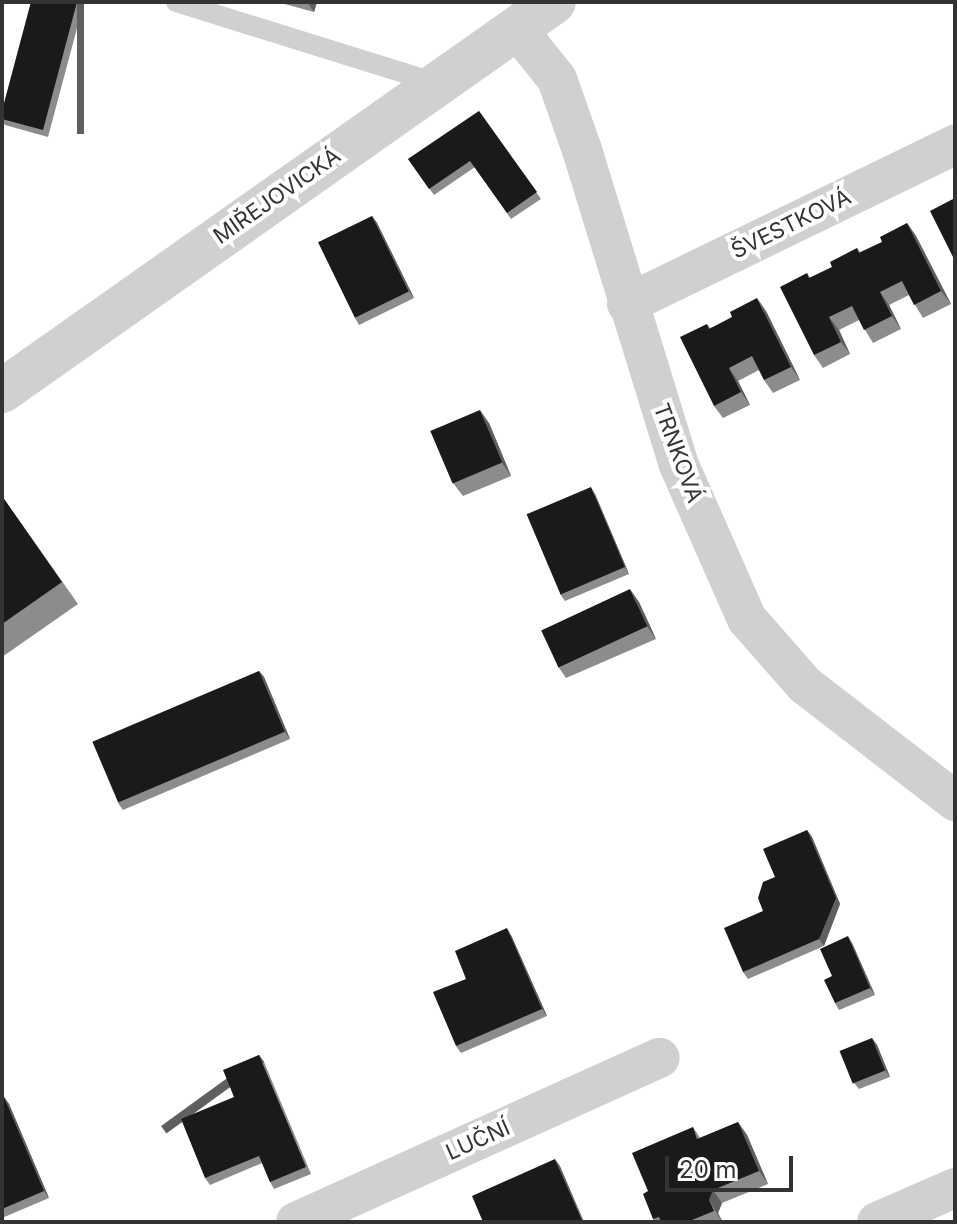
<!DOCTYPE html>
<html>
<head>
<meta charset="utf-8">
<style>
  body { margin:0 }
  #map { position:relative; width:957px; height:1224px; overflow:hidden; background:#fff; font-family:Inter,sans-serif }
  div>[style] { position:absolute }
  [style*='--x'] { left:calc(var(--x)*1px); top:calc(var(--y)*1px); width:calc(var(--w)*1px); rotate:calc(var(--a)*1deg) }
  .service>* { height:20px; margin:-10px; padding:0 10px; transform-origin:10px; border-radius:10px; background:#d0d0d0 }
  .minor>* { height:40px; margin:-20px; padding:0 20px; transform-origin:20px; border-radius:20px; background:#d0d0d0 }
  .tertiary>* { height:44px; margin:-22px; padding:0 22px; transform-origin:22px; border-radius:22px; background:#d0d0d0 }
  .wall>* { inset:0; background:#8c8c8c }
  .shaded-wall>* { inset:0; background:#5f5f5f; transform-origin:0 0 }
  .building>* { inset:0; background:#1a1a1a; transform-origin:0 0 }
  span { translate:-50% -50%; white-space:nowrap; text-align:center; line-height:1.15; -webkit-text-stroke:8px #fff; paint-order:stroke }
  .street-label { font-size:22px; color:#333 }
  .frame { position:absolute; inset:0; border:4px solid #333; pointer-events:none }
  .scale { position:absolute; left:665px; top:1156px; width:128px; height:36px; box-sizing:border-box; border:4px solid #333; border-top:0; padding-left:10px; font-size:24px; line-height:28px; white-space:nowrap; color:#333; -webkit-text-stroke:6px #fff; paint-order:stroke }
</style>
</head>
<body>
<div id="map">
  <div class="service">
    <i style="--x:176;--y:2;--w:272;--a:17.3"></i>
  </div>
  <div class="minor">
    <i style="--x:517;--y:29;--w:64;--a:51.3"></i>
    <i style="--x:557;--y:79;--w:75;--a:70.6"></i>
    <i style="--x:582;--y:150;--w:330;--a:72.9"></i>
    <i style="--x:679;--y:465;--w:168;--a:66.2"></i>
    <i style="--x:747;--y:619;--w:88;--a:48.7"></i>
    <i style="--x:805;--y:685;--w:190;--a:37.7"></i>
    <i style="--x:627;--y:304;--w:365;--a:-25.9"></i>
    <i style="--x:296;--y:1222;--w:399;--a:-24.3"></i>
    <i style="--x:877;--y:1222;--w:85;--a:-23.6"></i>
  </div>
  <div class="tertiary">
    <i style="--x:2;--y:391;--w:675;--a:-35.17"></i>
  </div>
  <div class="wall">
    <i style="clip-path:polygon(31px 2px,84px 2px,48px 137px,5px 125px,2px 121px,2px 111px)"></i>
    <i style="clip-path:polygon(277px 2px,317px 2px,314px 12px)"></i>
    <i style="clip-path:polygon(479px 111px,541px 199px,511px 219px,475px 167px,434px 195px,408px 159px)"></i>
    <i style="clip-path:polygon(372px 216px,377px 223px,414px 298px,359px 325px,355px 318px)"></i>
    <i style="clip-path:polygon(907px 223px,916px 236px,951px 304px,923px 318px,909px 295px,889px 305px,901px 329px,873px 343px,859px 320px,839px 330px,850px 354px,823px 368px,814px 355px,807px 273px,810px 278px,832px 267px,857px 248px,860px 252px,882px 242px)"></i>
    <i style="clip-path:polygon(766px 311px,800px 380px,773px 393px,764px 380px,759px 370px,738px 381px,750px 405px,723px 418px,714px 406px,707px 324px,710px 328px)"></i>
    <i style="clip-path:polygon(489px 423px,511px 476px,463px 496px,453px 483px)"></i>
    <i style="clip-path:polygon(595px 494px,629px 574px,565px 601px,560px 594px)"></i>
    <i style="clip-path:polygon(2px 496px,78px 604px,2px 657px)"></i>
    <i style="clip-path:polygon(639px 602px,656px 639px,566px 678px,557px 665px)"></i>
    <i style="clip-path:polygon(259px 671px,264px 677px,290px 739px,123px 810px,118px 803px)"></i>
    <i style="clip-path:polygon(807px 830px,812px 837px,840px 904px,824px 946px,748px 979px,743px 972px,775px 877px)"></i>
    <i style="clip-path:polygon(511px 935px,547px 1016px,461px 1053px,456px 1046px,466px 979px)"></i>
    <i style="clip-path:polygon(852px 943px,875px 995px,839px 1010px,835px 1003px,832px 976px)"></i>
    <i style="clip-path:polygon(872px 1038px,877px 1045px,890px 1077px,859px 1089px,854px 1083px)"></i>
    <i style="clip-path:polygon(259px 1055px,264px 1062px,311px 1174px,274px 1189px,270px 1182px,262px 1163px,210px 1185px,205px 1178px,234px 1097px)"></i>
    <i style="clip-path:polygon(4px 1097px,9px 1104px,49px 1198px,2px 1218px,2px 1098px)"></i>
    <i style="clip-path:polygon(738px 1122px,747px 1135px,768px 1184px,722px 1203px,718px 1213px,723px 1222px,655px 1222px,653px 1219px,648px 1191px,693px 1127px,700px 1138px)"></i>
  </div>
  <div class="shaded-wall">
    <i style="left:77px;top:2px;width:7px;height:132px"></i>
    <i style="clip-path:polygon(307px 2px,317px 2px,314px 12px)"></i>
    <i style="clip-path:polygon(372px 216px,377px 223px,414px 298px,409px 291px)"></i>
    <i style="clip-path:polygon(907px 223px,916px 236px,951px 304px,941px 291px)"></i>
    <i style="clip-path:polygon(880px 292px,889px 305px,901px 329px,892px 316px)"></i>
    <i style="clip-path:polygon(757px 298px,766px 311px,800px 380px,791px 367px)"></i>
    <i style="clip-path:polygon(829px 317px,839px 330px,850px 354px,841px 342px)"></i>
    <i style="clip-path:polygon(729px 368px,738px 381px,750px 405px,741px 392px)"></i>
    <i style="clip-path:polygon(480px 410px,489px 423px,511px 476px,502px 463px)"></i>
    <i style="clip-path:polygon(591px 487px,595px 494px,629px 574px,625px 567px)"></i>
    <i style="clip-path:polygon(630px 589px,639px 602px,656px 639px,647px 626px)"></i>
    <i style="clip-path:polygon(259px 671px,264px 677px,290px 739px,285px 732px)"></i>
    <i style="clip-path:polygon(807px 830px,812px 837px,840px 904px,824px 946px,819px 939px)"></i>
    <i style="clip-path:polygon(507px 928px,511px 935px,547px 1016px,542px 1009px)"></i>
    <i style="clip-path:polygon(848px 936px,852px 943px,875px 995px,870px 988px)"></i>
    <i style="clip-path:polygon(872px 1038px,877px 1045px,890px 1077px,885px 1070px)"></i>
    <i style="left:259px;top:1055px;width:9px;height:121px;rotate:54deg"></i>
    <i style="clip-path:polygon(4px 1097px,9px 1104px,49px 1198px,44px 1191px)"></i>
    <i style="clip-path:polygon(738px 1122px,747px 1135px,768px 1184px,759px 1171px)"></i>
    <i style="clip-path:polygon(555px 1159px,560px 1166px,584px 1222px,583px 1222px)"></i>
    <i style="clip-path:polygon(713px 1190px,722px 1203px,718px 1213px,722px 1222px,709px 1200px)"></i>
  </div>
  <div class="building">
    <i style="clip-path:polygon(31px 2px,77px 2px,43px 130px,2px 119px,2px 111px)"></i>
    <i style="clip-path:polygon(479px 111px,537px 192px,507px 213px,470px 161px,429px 189px,408px 159px)"></i>
    <i style="clip-path:polygon(955px 198px,955px 261px,930px 211px)"></i>
    <i style="left:372px;top:216px;width:84px;height:60px;rotate:64deg"></i>
    <i style="clip-path:polygon(907px 223px,941px 291px,914px 305px,902px 281px,880px 292px,892px 316px,864px 330px,852px 306px,829px 317px,841px 342px,814px 355px,780px 287px,807px 273px,809px 278px,832px 267px,830px 262px,857px 248px,859px 253px,882px 242px,880px 237px)"></i>
    <i style="clip-path:polygon(757px 298px,791px 367px,764px 380px,752px 356px,729px 368px,741px 392px,714px 406px,680px 337px,707px 324px,709px 329px,732px 317px,730px 312px)"></i>
    <i style="left:480px;top:410px;width:57px;height:54px;rotate:67deg"></i>
    <i style="left:591px;top:487px;width:87px;height:70px;rotate:67deg"></i>
    <i style="clip-path:polygon(2px 496px,62px 582px,2px 624px)"></i>
    <i style="left:630px;top:589px;width:41px;height:98px;rotate:65deg"></i>
    <i style="left:259px;top:671px;width:66px;height:181px;rotate:67deg"></i>
    <i style="clip-path:polygon(807px 830px,836px 898px,819px 939px,743px 972px,724px 928px,763px 911px,758px 898px,763px 882px,775px 877px,763px 849px)"></i>
    <i style="clip-path:polygon(507px 928px,542px 1009px,456px 1046px,433px 992px,466px 979px,455px 951px)"></i>
    <i style="clip-path:polygon(848px 936px,870px 988px,835px 1003px,824px 980px,832px 976px,820px 949px)"></i>
    <i style="left:872px;top:1038px;width:35px;height:35px;rotate:68deg"></i>
    <i style="clip-path:polygon(259px 1055px,306px 1167px,270px 1182px,259px 1156px,205px 1178px,181px 1119px,234px 1097px,223px 1070px)"></i>
    <i style="clip-path:polygon(4px 1097px,44px 1191px,2px 1209px,2px 1098px)"></i>
    <i style="clip-path:polygon(738px 1122px,759px 1171px,713px 1190px,709px 1200px,714px 1211px,687px 1222px,661px 1222px,659px 1217px,653px 1219px,643px 1194px,648px 1191px,632px 1153px,693px 1127px,697px 1139px)"></i>
    <i style="clip-path:polygon(555px 1159px,583px 1222px,483px 1222px,472px 1196px)"></i>
  </div>
  <div class="street-label">
    <span style="left:277px;top:196px;rotate:-35deg">MIŘEJOVICKÁ</span>
    <span style="left:791px;top:224px;rotate:-26deg">ŠVESTKOVÁ</span>
    <span style="left:678px;top:453px;rotate:70deg">TRNKOVÁ</span>
    <span style="left:478px;top:1140px;rotate:-24deg">LUČNÍ</span>
  </div>
  <div class="frame"></div>
  <div class="scale">20 m</div>
</div>
</body>
</html>
